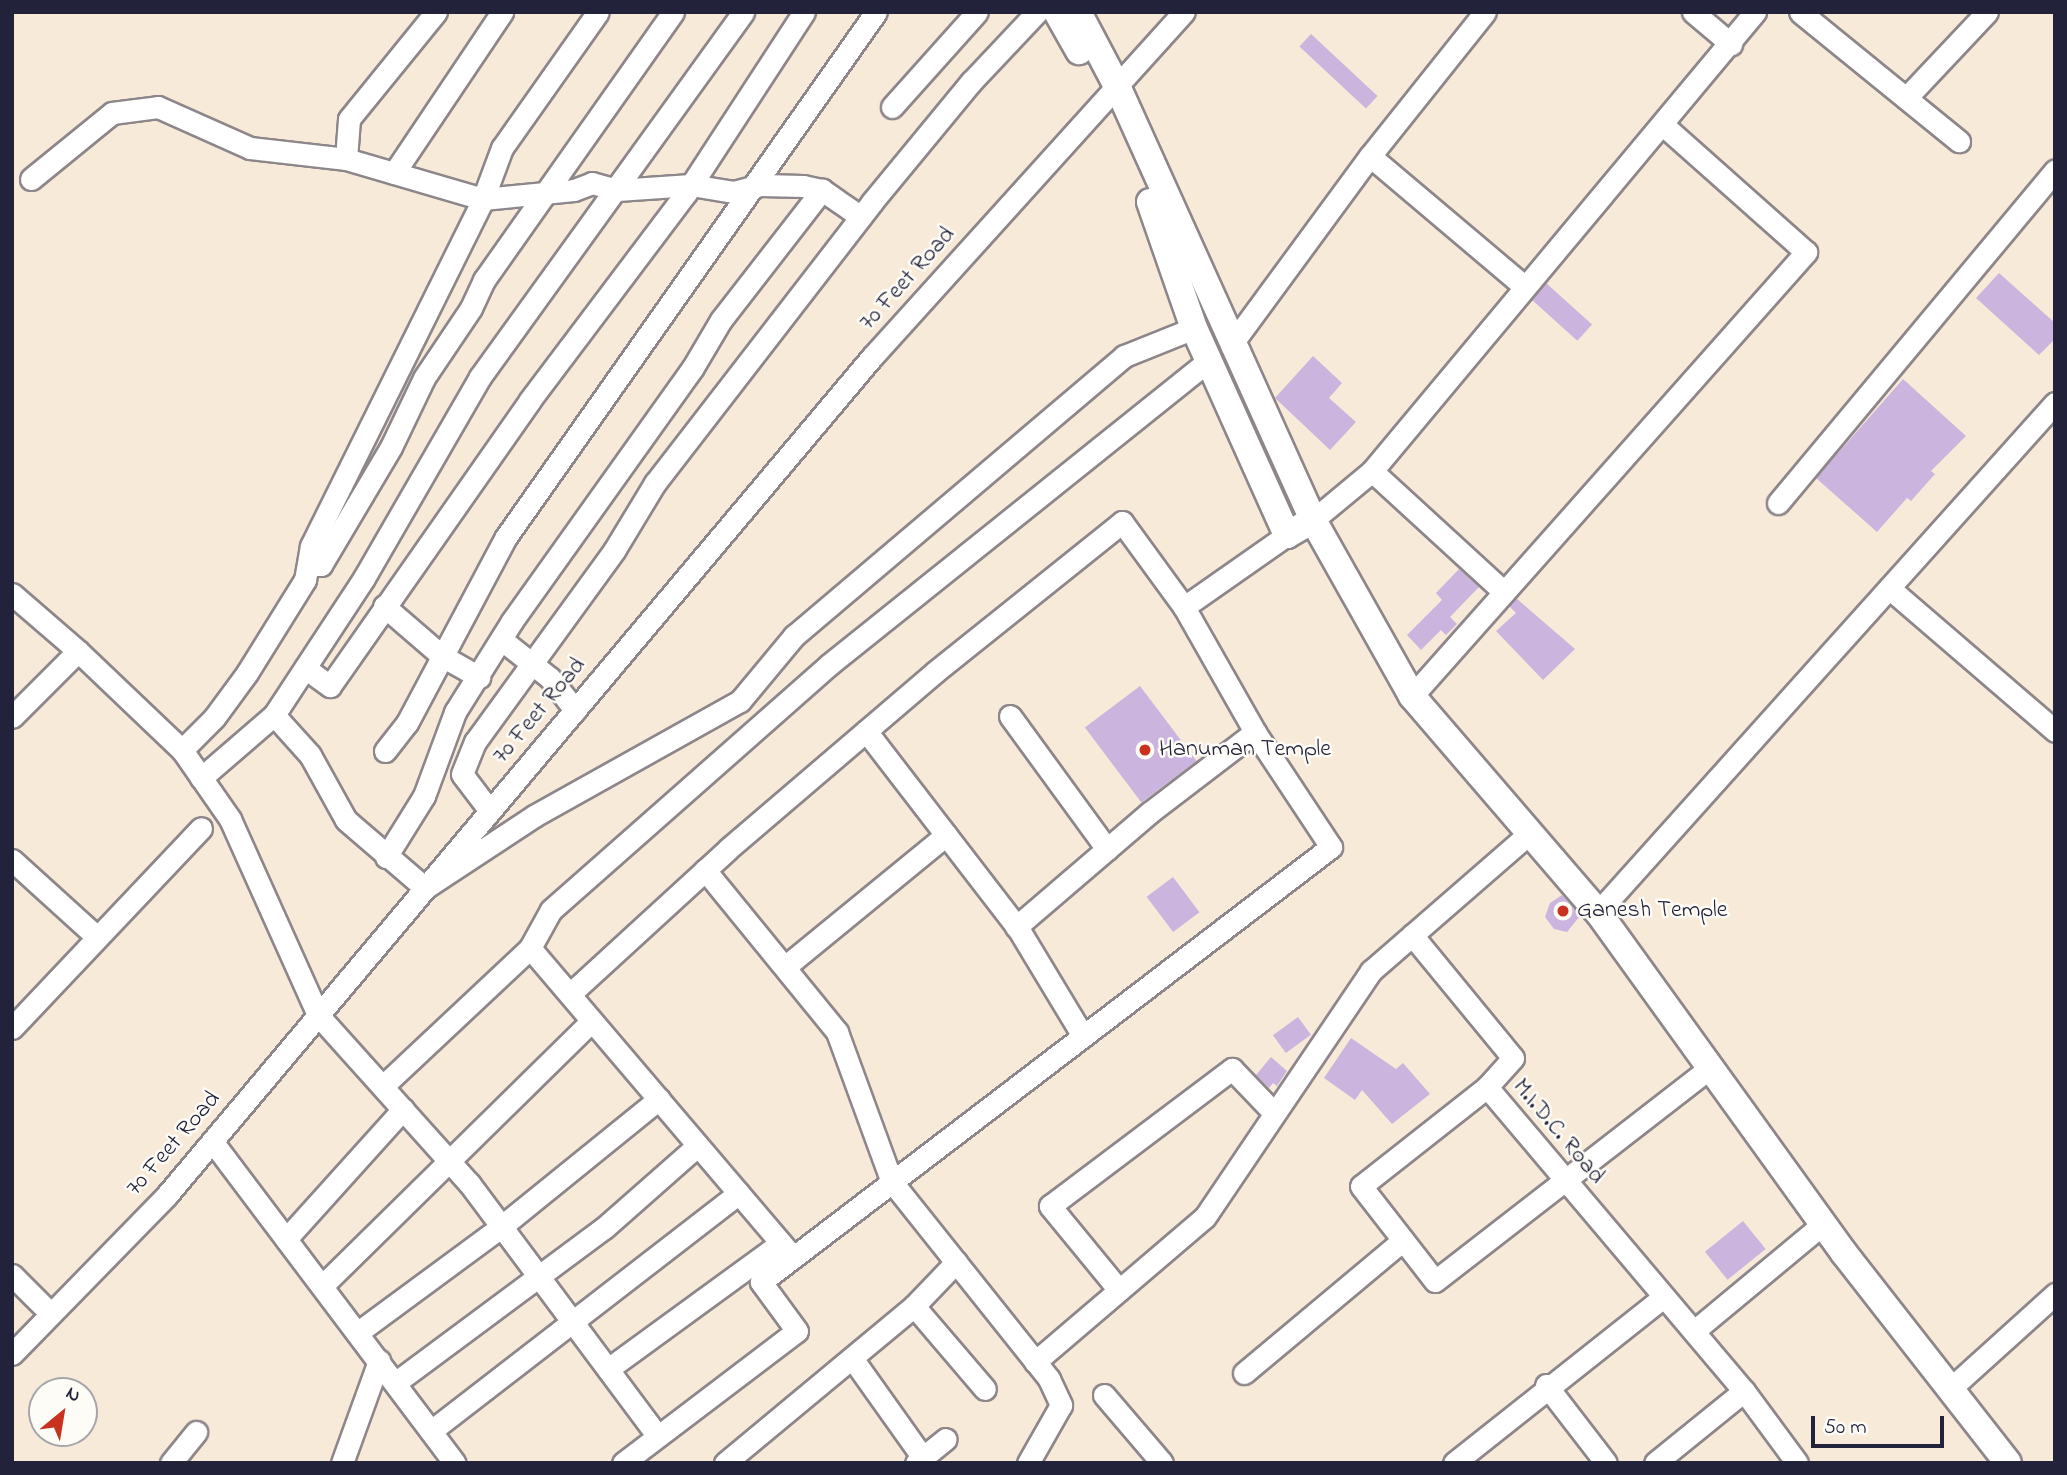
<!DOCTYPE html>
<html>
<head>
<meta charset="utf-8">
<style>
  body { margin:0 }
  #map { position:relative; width:2067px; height:1475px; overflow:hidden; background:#f8ead8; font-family:"Indie Flower",sans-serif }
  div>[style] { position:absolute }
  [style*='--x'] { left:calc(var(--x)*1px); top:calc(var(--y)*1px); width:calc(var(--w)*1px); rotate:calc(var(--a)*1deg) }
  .building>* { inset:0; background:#cbb5de; transform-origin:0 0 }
  .roads { filter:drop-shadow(2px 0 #8d868a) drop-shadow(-2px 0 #8d868a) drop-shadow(0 2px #8d868a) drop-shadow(0 -2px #8d868a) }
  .minor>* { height:21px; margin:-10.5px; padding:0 10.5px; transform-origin:10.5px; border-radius:10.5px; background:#fff }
  .major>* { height:26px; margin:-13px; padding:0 13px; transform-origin:13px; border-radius:13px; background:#fff }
  .dots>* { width:19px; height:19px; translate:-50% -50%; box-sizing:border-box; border:4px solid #fdfcf7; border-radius:50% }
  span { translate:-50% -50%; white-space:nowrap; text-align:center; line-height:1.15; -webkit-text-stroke:5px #fdfcf7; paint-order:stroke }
  .street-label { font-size:24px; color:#22223b }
  .poi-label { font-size:24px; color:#22223b }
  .left { translate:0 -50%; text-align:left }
  .frame { position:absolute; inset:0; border:14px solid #22223b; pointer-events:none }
  .north { position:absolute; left:28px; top:1377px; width:70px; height:70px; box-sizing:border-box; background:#fdfcf7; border:2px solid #a5a5ac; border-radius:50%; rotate:30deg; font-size:19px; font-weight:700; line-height:28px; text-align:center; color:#22223b }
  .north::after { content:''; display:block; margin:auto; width:24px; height:32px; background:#c8321e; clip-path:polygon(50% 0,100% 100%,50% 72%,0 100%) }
  .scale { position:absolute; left:1811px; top:1416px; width:133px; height:32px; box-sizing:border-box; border:4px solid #22223b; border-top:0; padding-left:9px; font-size:21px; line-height:24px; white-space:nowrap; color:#22223b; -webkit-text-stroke:5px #fdfcf7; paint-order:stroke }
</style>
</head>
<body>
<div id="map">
  <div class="building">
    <i style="left:1311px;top:34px;width:91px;height:17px;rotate:43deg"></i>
    <i style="clip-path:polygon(1999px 273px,2055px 323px,2055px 339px,2039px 355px,1976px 298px)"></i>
    <i style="left:1546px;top:283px;width:62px;height:22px;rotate:42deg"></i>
    <i style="clip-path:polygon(1313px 356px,1342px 383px,1329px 398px,1356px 422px,1330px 450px,1275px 398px)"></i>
    <i style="clip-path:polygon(1903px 379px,1966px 436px,1931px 471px,1935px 474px,1911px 501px,1907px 498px,1877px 532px,1816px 478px)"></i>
    <i style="clip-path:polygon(1459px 569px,1479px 587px,1450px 617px,1457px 624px,1446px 635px,1441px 630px,1421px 650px,1407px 635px,1442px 600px,1436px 593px)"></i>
    <i style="clip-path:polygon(1516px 598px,1575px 649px,1543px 680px,1496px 631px,1516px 613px,1509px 606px)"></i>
    <i style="left:1140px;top:686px;width:94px;height:69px;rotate:53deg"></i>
    <i style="left:1173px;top:877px;width:44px;height:33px;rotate:53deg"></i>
    <i style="clip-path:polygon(1562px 895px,1580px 916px,1567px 932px,1554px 929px,1545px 917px,1550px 903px)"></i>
    <i style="left:1298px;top:1017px;width:22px;height:31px;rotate:54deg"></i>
    <i style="clip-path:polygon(1351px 1038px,1396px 1069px,1403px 1063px,1430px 1094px,1392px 1124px,1362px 1090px,1355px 1100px,1324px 1078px)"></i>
    <i style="clip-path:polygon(1271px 1057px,1287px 1071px,1277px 1086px,1273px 1083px,1269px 1088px,1256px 1075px)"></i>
    <i style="left:1743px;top:1221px;width:36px;height:49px;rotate:51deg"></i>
  </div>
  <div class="roads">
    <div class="minor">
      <i style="--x:1693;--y:12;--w:50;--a:40.1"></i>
      <i style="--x:1800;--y:12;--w:205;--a:39.1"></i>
      <i style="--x:1906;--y:98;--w:118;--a:-46.7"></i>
      <i style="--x:892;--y:107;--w:127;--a:-48.2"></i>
      <i style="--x:1370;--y:156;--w:202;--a:40.2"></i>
      <i style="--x:346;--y:159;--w:40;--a:-85.7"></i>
      <i style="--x:349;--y:119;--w:138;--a:-50.9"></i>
      <i style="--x:394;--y:173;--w:194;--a:-56.1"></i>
      <i style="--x:31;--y:179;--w:104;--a:-39.2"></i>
      <i style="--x:112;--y:113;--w:46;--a:-7.4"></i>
      <i style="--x:158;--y:107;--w:101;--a:24"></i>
      <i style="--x:250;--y:148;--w:97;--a:6.5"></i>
      <i style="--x:346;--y:159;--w:143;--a:16.3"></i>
      <i style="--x:483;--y:199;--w:91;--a:-5.6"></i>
      <i style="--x:574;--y:190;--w:19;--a:-21"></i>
      <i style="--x:592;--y:183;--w:26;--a:16"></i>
      <i style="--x:617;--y:190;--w:74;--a:-3.9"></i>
      <i style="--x:691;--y:185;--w:44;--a:9.2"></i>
      <i style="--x:734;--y:192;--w:28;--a:-15"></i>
      <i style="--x:761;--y:185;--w:42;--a:1.4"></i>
      <i style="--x:803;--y:186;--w:19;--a:12"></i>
      <i style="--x:822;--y:190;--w:47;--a:34.7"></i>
      <i style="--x:1231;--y:345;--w:235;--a:-53.7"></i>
      <i style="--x:1370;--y:156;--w:184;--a:-51.4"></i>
      <i style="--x:1372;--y:471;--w:179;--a:42.5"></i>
      <i style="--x:1778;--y:503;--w:433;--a:-50.2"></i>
      <i style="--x:1313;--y:520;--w:77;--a:-39.7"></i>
      <i style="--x:1372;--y:471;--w:598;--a:-50.16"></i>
      <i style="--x:308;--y:565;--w:13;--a:0"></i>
      <i style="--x:321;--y:565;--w:137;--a:-59.3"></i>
      <i style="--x:391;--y:447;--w:76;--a:-64.4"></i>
      <i style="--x:424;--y:378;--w:84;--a:-56.1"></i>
      <i style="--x:471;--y:308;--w:31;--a:-65"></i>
      <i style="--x:484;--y:280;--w:328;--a:-54.8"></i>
      <i style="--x:1889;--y:588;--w:219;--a:40.7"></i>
      <i style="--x:12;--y:594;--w:87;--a:40.8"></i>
      <i style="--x:78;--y:651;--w:93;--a:135"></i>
      <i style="--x:384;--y:606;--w:77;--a:40.8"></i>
      <i style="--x:442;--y:656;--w:43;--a:29.6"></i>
      <i style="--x:1184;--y:607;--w:144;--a:60.4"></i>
      <i style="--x:502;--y:640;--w:61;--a:38.4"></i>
      <i style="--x:550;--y:678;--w:41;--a:52"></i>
      <i style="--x:78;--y:651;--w:144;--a:43.6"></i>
      <i style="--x:182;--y:750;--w:84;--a:55.2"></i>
      <i style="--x:230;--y:819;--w:215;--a:65.8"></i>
      <i style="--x:318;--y:1015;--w:226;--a:48.1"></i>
      <i style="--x:469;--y:1183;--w:314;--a:53.3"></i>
      <i style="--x:305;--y:668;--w:31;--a:36"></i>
      <i style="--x:330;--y:686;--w:349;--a:-55"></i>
      <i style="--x:530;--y:400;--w:259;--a:-53"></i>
      <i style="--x:686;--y:193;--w:216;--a:-56.9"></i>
      <i style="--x:1412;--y:696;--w:594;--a:-48.41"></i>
      <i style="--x:1806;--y:252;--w:191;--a:-138.4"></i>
      <i style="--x:274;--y:715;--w:54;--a:48"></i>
      <i style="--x:310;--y:755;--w:74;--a:61"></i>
      <i style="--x:346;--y:820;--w:104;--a:40.7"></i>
      <i style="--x:425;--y:888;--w:131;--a:-33.4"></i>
      <i style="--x:534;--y:816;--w:236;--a:-29.2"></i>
      <i style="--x:740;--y:701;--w:85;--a:-50.3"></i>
      <i style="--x:794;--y:636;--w:433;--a:-40.3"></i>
      <i style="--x:1124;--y:356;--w:75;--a:-21.8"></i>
      <i style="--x:1010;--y:716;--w:165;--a:53.9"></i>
      <i style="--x:866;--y:731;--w:251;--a:52.4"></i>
      <i style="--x:1019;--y:930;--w:124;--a:58.9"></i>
      <i style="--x:182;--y:750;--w:45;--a:-45"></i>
      <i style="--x:214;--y:718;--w:56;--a:-53.7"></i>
      <i style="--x:247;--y:673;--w:110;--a:-58.1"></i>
      <i style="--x:305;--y:580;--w:35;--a:-80"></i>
      <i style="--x:311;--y:546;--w:387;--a:-63.6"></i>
      <i style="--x:483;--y:199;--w:54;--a:-69.6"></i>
      <i style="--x:502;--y:148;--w:166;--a:-54.8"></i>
      <i style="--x:385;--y:751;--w:36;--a:-52"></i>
      <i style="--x:407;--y:723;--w:211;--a:-62"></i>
      <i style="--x:506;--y:537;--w:642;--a:-54.83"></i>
      <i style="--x:201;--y:778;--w:96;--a:-40.8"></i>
      <i style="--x:274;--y:715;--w:164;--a:-56.7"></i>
      <i style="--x:364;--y:578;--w:232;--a:-60"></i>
      <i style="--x:480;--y:377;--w:450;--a:-54.2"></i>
      <i style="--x:490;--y:811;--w:46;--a:-127.1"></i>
      <i style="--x:462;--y:774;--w:35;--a:-68"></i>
      <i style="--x:475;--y:742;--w:238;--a:-54"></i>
      <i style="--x:615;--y:549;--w:77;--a:-58.8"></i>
      <i style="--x:655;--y:483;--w:355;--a:-52.3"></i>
      <i style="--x:872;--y:202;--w:156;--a:-50.5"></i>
      <i style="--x:971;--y:82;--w:96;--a:-46.7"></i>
      <i style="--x:386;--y:857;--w:72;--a:-58.1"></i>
      <i style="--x:424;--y:796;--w:90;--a:-69.7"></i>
      <i style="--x:455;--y:712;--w:107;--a:-57.9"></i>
      <i style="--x:512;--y:621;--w:310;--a:-54.5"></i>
      <i style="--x:692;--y:369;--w:57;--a:-59.4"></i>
      <i style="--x:721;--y:320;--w:165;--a:-52.2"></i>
      <i style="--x:12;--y:860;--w:115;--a:42.2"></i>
      <i style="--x:705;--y:870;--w:209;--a:50.8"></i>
      <i style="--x:837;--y:1032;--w:160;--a:69.9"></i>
      <i style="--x:892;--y:1182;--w:252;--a:51.4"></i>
      <i style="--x:1049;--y:1379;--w:29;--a:65"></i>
      <i style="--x:1061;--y:1405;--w:67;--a:119.6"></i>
      <i style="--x:1598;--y:912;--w:684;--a:-48.08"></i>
      <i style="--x:1412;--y:935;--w:159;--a:50.6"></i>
      <i style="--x:1513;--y:1058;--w:39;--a:132"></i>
      <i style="--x:1487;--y:1087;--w:398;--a:49.8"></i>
      <i style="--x:1744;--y:1391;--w:89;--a:53.6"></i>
      <i style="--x:530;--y:948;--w:43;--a:-61.1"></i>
      <i style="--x:551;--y:910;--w:372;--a:-41.4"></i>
      <i style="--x:830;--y:664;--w:486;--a:-38.7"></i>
      <i style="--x:786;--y:966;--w:207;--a:-39.3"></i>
      <i style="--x:570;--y:994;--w:214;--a:-42.5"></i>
      <i style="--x:728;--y:849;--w:272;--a:-40.5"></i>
      <i style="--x:935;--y:672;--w:240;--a:-38.7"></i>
      <i style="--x:1122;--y:522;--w:105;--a:53.9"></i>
      <i style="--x:1184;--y:607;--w:126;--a:-35"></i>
      <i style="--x:12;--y:1028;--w:275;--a:-46.6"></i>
      <i style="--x:383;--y:1086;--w:202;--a:-43.2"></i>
      <i style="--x:530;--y:948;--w:406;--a:49.6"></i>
      <i style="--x:1487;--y:1087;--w:160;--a:141.8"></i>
      <i style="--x:1361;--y:1186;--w:120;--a:52.1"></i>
      <i style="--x:1435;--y:1281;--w:348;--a:-37.8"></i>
      <i style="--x:212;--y:1141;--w:403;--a:53"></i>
      <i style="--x:286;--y:1239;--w:175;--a:-48"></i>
      <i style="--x:12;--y:1275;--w:55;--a:45"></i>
      <i style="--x:322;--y:1286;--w:378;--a:-44.5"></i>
      <i style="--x:1119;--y:1290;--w:109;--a:-129.4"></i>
      <i style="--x:1050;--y:1206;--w:228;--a:-37"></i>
      <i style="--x:1232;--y:1069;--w:61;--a:46.3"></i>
      <i style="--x:914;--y:1306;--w:61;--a:-46.3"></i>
      <i style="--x:1694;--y:1331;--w:168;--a:-39.7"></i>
      <i style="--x:357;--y:1333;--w:180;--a:-36.4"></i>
      <i style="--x:502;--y:1226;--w:202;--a:-39"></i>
      <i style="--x:12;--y:1354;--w:222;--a:-45.7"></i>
      <i style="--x:167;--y:1195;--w:1095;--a:-49.93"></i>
      <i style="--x:872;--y:357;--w:465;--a:-47.9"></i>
      <i style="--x:852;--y:1358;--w:123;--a:54.6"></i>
      <i style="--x:1035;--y:1362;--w:223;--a:-40.5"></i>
      <i style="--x:1205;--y:1217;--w:297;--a:-56"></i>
      <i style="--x:1371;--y:971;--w:211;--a:-41"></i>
      <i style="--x:608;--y:1369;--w:214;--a:-36.1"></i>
      <i style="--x:1244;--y:1373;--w:207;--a:-39.9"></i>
      <i style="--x:395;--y:1383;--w:260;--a:-36.6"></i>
      <i style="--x:604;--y:1228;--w:125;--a:-41.4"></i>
      <i style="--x:1546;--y:1385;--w:98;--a:52.4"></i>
      <i style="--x:1950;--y:1389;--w:142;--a:-42.1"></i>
      <i style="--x:1104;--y:1395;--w:89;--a:49.5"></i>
      <i style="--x:431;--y:1431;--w:389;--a:-37.7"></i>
      <i style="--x:171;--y:1463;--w:40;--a:-51"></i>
      <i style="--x:342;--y:1463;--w:109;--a:-70.1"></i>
      <i style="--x:623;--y:1463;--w:218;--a:-37.2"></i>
      <i style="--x:797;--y:1331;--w:61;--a:-126.3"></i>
      <i style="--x:761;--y:1282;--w:717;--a:-37.35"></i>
      <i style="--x:1331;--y:847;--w:138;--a:-123.5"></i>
      <i style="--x:1255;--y:732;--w:133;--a:142.6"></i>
      <i style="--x:1149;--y:813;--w:175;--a:139.4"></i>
      <i style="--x:725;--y:1463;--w:246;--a:-39.7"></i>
      <i style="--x:914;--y:1306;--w:109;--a:49.5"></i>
      <i style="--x:916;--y:1463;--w:38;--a:-39"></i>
      <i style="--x:1454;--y:1463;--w:265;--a:-38.4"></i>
      <i style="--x:1655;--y:1463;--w:114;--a:-39"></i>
    </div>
    <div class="major">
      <i style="--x:1057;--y:12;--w:45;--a:60.6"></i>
      <i style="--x:1078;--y:12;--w:86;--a:62.2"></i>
      <i style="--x:1118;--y:88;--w:474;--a:65.7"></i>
      <i style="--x:1313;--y:520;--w:202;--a:60.6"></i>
      <i style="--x:1412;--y:696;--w:285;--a:49.3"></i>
      <i style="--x:1598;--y:912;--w:420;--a:54.2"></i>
      <i style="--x:1844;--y:1253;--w:266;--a:52"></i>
      <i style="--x:1150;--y:202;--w:133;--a:70.8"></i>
      <i style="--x:1194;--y:328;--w:227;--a:65.8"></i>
      <i style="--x:1287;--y:535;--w:30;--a:-30"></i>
    </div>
  </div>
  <div class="dots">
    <i style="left:1145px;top:750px;background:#c8321e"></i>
    <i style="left:1563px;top:911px;background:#c8321e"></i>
  </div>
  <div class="street-label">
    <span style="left:908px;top:279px;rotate:-48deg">70 Feet Road</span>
    <span style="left:540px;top:711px;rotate:-50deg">70 Feet Road</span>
    <span style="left:1558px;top:1132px;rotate:50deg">M.I.D.C. Road</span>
    <span style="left:174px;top:1144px;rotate:-49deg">70 Feet Road</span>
  </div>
  <div class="poi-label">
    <span class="left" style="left:1159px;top:750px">Hanuman Temple</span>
    <span class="left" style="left:1577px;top:911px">Ganesh Temple</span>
  </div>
  <div class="frame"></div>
  <div class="north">N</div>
  <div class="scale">50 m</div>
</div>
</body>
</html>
